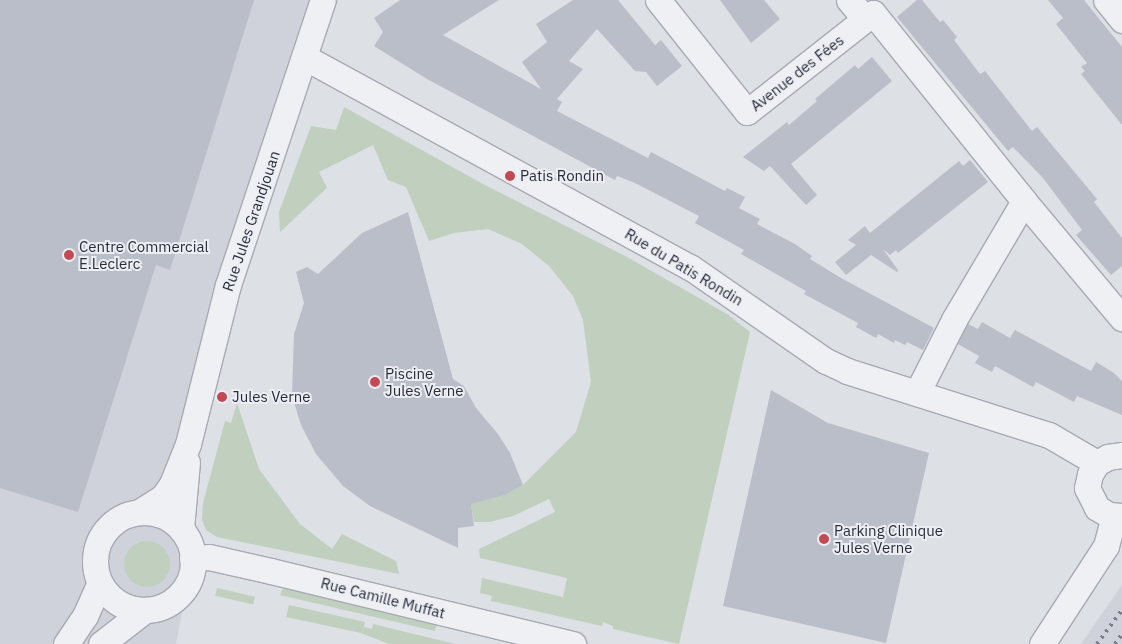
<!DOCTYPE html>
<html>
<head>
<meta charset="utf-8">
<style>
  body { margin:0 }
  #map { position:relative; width:1122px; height:644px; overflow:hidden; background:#dde0e5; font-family:"IBM Plex Sans",sans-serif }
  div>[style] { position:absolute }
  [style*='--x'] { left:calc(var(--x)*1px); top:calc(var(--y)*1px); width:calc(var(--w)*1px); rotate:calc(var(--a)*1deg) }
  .built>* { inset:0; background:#cfd2da }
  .green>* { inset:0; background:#c1cfbe; transform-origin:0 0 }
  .round { border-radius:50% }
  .building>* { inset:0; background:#babec8 }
  .roads { filter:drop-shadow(1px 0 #a7aab2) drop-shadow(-1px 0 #a7aab2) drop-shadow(0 1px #a7aab2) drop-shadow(0 -1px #a7aab2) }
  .street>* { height:25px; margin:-12.5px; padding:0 12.5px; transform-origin:12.5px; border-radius:12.5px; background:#eff0f4 }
  .street>.ring { margin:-12.5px; padding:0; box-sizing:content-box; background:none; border:25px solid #eff0f4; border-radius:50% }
  .rail>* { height:4px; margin-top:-2px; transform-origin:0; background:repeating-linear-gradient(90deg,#777e8e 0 2.5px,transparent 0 7.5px) }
  .dots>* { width:14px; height:14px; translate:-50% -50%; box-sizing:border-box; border:2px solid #eceef3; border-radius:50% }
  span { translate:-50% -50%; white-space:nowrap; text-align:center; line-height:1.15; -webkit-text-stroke:4px #eceef3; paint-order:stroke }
  .street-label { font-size:15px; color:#282d3b }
  .poi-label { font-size:15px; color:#282d3b }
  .left { translate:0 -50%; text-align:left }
</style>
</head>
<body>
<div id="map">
  <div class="built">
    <i style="clip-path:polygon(0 0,338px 0,304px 85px,158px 514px,174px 523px,186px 537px,192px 559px,176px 644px,0 644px)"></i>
    <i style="clip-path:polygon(1122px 585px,1122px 644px,1081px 644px,1121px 586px)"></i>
  </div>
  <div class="green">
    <i style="clip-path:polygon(344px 107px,483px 184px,627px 257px,727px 314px,750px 332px,679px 644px,613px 629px,613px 626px,603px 622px,602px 626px,491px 601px,492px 596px,480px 593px,482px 578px,563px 597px,567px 578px,480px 558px,479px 549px,555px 512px,549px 499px,513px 516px,490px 522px,474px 522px,471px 504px,523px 485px,576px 432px,591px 382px,583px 320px,573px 296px,549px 266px,522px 244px,488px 229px,454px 233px,429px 241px,406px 187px,388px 180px,373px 145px,319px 172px,327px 188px,280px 232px,279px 212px,311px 126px,336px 130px)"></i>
    <i style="clip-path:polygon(237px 403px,259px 469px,300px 524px,332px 549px,342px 534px,396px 561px,399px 574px,217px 537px,206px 530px,202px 520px,203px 503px,225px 421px,231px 423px)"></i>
    <i class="round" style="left:124px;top:541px;width:46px;height:46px"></i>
    <i style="clip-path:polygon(284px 586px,438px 618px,435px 631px,280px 595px)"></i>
    <i style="left:217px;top:588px;width:39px;height:8px;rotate:13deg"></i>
    <i style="clip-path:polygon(289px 605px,365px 622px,364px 627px,372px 629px,373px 624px,455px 644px,389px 644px,361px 633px,286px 617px)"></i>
  </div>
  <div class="building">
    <i style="clip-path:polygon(0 0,254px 0,170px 270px,156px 265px,78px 512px,0 488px)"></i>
    <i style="clip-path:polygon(400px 0,499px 0,443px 35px,541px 89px,522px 62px,547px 42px,536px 24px,573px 0,618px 0,655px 45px,661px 40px,682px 66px,657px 86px,646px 72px,635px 71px,597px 29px,569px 61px,583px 69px,557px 99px,562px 102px,557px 111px,648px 158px,651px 152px,725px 191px,727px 188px,745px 197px,739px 208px,760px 219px,757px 224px,795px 244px,812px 256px,810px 259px,841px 278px,934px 328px,923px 350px,907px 342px,905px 345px,895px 340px,894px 343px,878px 334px,876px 338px,856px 327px,858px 323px,804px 294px,806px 291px,741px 254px,744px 250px,695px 223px,699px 216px,635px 183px,617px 176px,615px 180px,427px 79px,374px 46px,383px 32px,374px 18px)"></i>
    <i style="clip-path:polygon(720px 0,764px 0,780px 19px,751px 43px)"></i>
    <i style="clip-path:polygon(917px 0,922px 0,940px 22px,943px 20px,957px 37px,954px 40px,980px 74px,985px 71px,1032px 131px,1037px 127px,1097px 199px,1094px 202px,1122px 238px,1122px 266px,1111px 275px,1076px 235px,1082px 230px,1043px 178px,1013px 147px,1008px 151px,897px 17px)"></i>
    <i style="clip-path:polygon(1048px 0,1084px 0,1122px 47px,1122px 125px,1081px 74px,1085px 71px,1081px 67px,1087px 63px,1056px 24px,1063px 18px)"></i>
    <i style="clip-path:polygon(872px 57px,892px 81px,791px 164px,817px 195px,806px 205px,770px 166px,764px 171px,743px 157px,787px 122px,789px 125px,817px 101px,815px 99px,855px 65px,858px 69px)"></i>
    <i style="clip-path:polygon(970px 160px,988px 182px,898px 253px,896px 250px,890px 255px,883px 249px,898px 270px,897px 272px,871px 255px,846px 275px,835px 262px,856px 245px,848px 240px,865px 226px,870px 233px,959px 161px,963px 166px)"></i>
    <i style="clip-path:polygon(408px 212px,453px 379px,464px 386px,476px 408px,498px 434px,510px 453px,523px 485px,504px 495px,471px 504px,474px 526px,458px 528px,458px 548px,370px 506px,343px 486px,316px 454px,301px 425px,292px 396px,294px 334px,304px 303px,296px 272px,307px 267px,318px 274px,362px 233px)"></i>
    <i style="clip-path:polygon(982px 322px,1010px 338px,1015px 330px,1091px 371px,1096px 362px,1114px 373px,1122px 381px,1122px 415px,1077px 396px,1074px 402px,1036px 382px,1033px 387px,995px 366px,992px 372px,975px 363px,979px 356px,958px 344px,968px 324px,978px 329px)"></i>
    <i style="clip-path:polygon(771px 390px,828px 423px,929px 453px,886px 643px,723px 606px)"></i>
  </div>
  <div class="roads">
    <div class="street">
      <i style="--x:658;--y:0;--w:143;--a:51.5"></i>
      <i style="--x:747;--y:112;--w:160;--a:-38.2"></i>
      <i style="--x:873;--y:13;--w:241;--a:51.2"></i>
      <i style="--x:1024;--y:201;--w:138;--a:120.5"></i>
      <i style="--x:954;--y:320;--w:82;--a:116.9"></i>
      <i style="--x:849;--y:0;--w:25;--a:50"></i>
      <i style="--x:1106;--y:0;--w:26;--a:51"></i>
      <i style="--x:306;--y:58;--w:437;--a:28.6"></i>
      <i style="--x:690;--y:267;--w:165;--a:34.7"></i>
      <i style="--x:826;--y:361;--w:23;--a:25"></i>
      <i style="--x:847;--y:371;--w:212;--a:17.6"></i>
      <i style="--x:1049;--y:435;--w:56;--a:30.3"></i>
      <i style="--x:1024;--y:201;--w:153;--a:50.1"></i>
      <i style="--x:1122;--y:455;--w:14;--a:172"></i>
      <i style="--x:1108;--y:457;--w:13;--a:151"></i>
      <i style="--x:1097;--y:463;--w:13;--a:122"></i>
      <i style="--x:1090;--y:474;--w:14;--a:102"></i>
      <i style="--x:1087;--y:488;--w:22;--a:63"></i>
      <i style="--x:1097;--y:508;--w:14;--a:30"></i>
      <i style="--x:1109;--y:515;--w:13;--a:4"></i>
      <i style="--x:139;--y:512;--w:28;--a:-32"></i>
      <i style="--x:163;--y:497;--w:16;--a:-55"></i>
      <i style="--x:172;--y:484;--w:43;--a:-68.2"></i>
      <i style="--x:188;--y:444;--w:164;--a:-75.9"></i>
      <i style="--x:228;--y:285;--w:300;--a:-71.6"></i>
      <i class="ring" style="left:95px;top:512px;width:73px;height:73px"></i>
      <i style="--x:181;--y:529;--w:67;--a:-84.9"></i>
      <i style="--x:192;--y:559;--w:17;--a:-7"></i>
      <i style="--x:209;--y:557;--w:64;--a:12.7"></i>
      <i style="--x:271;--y:571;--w:311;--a:13.6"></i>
      <i style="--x:66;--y:644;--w:34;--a:-56"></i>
      <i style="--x:85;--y:616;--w:36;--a:-66"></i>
      <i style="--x:101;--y:644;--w:56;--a:-37.7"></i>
      <i style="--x:1042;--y:644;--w:117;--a:-56.9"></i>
      <i style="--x:1106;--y:546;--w:31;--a:-75"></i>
    </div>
  </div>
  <div class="rail">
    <i style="--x:1097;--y:644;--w:42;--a:-53.7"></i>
    <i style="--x:1115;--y:644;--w:12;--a:-55"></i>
  </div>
  <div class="dots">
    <i style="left:510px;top:176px;background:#c34953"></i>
    <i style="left:69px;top:255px;background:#c34953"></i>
    <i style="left:375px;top:382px;background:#c34953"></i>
    <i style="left:222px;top:397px;background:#c34953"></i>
    <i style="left:824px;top:539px;background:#c34953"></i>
  </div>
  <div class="street-label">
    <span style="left:797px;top:73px;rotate:-38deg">Avenue des Fées</span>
    <span style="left:251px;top:221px;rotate:-71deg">Rue Jules Grandjouan</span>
    <span style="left:684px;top:267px;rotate:31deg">Rue du Patis Rondin</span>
    <span style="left:383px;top:598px;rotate:14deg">Rue Camille Muffat</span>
  </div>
  <div class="poi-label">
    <span class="left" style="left:520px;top:176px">Patis Rondin</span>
    <span class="left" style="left:79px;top:255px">Centre Commercial<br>E.Leclerc</span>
    <span class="left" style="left:385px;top:382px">Piscine<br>Jules Verne</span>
    <span class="left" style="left:232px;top:397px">Jules Verne</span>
    <span class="left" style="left:834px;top:539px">Parking Clinique<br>Jules Verne</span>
  </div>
</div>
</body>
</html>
